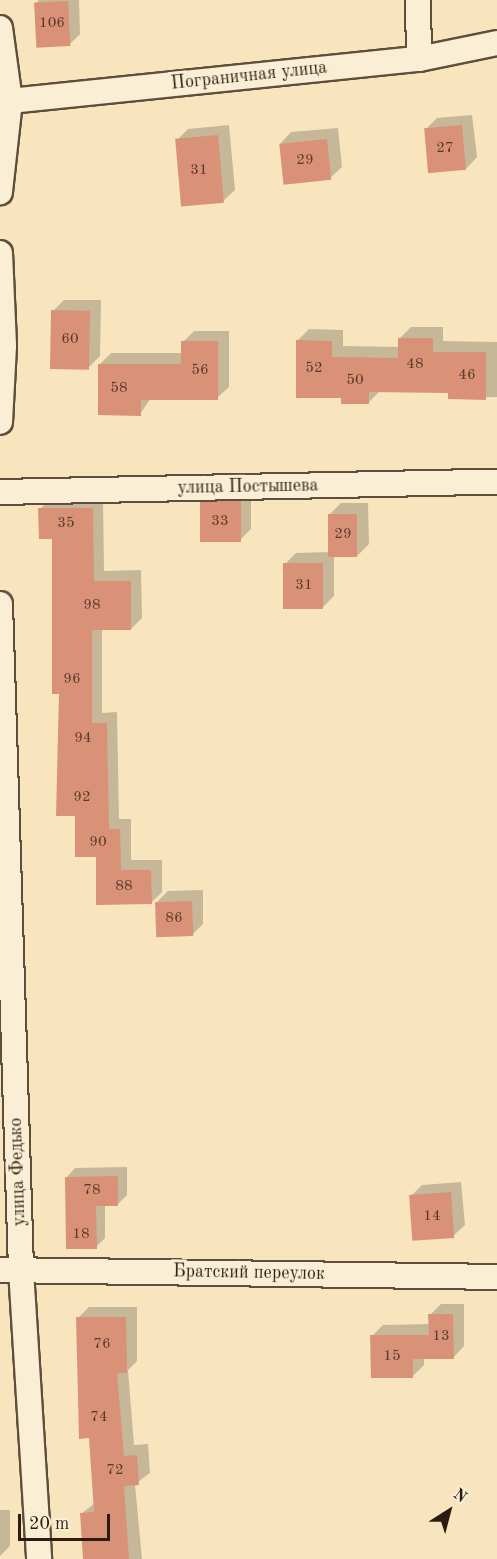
<!DOCTYPE html>
<html>
<head>
<meta charset="utf-8">
<style>
  body { margin:0 }
  #map { position:relative; width:497px; height:1559px; overflow:hidden; background:#f8e5be; font-family:"Old Standard TT",serif }
  div>[style] { position:absolute }
  [style*='--x'] { left:calc(var(--x)*1px); top:calc(var(--y)*1px); width:calc(var(--w)*1px); rotate:calc(var(--a)*1deg) }
  .shadow>* { inset:0; background:#0003 }
  .building>* { inset:0; background:#d99277; transform-origin:0 0 }
  .roads { filter:drop-shadow(2px 0 #5f4e3c) drop-shadow(-2px 0 #5f4e3c) drop-shadow(0 2px #5f4e3c) drop-shadow(0 -2px #5f4e3c) }
  .minor>* { height:24px; margin:-12px; padding:0 12px; transform-origin:12px; border-radius:12px; background:#faeed5 }
  span { translate:-50% -50%; white-space:nowrap; text-align:center; line-height:1.15; -webkit-text-stroke:6px #faeed5; paint-order:stroke }
  .number-label { font-size:15px; color:#57392a }
  .number-label span { -webkit-text-stroke-width:0 }
  .street-label { font-size:18px; color:#2c1b10 }
  .north { position:absolute; left:419px; top:1481px; width:60px; height:60px; -webkit-text-stroke:4px #faeed5; paint-order:stroke; rotate:36deg; font-size:16px; font-weight:700; line-height:24px; text-align:center; color:#2c1b10 }
  .north::after { content:''; display:block; margin:auto; width:21px; height:27px; background:#2c1b10; clip-path:polygon(50% 0,100% 100%,50% 72%,0 100%) }
  .scale { position:absolute; left:18px; top:1514px; width:92px; height:27px; box-sizing:border-box; border:3px solid #2c1b10; border-top:0; padding-left:8px; font-size:18px; line-height:21px; white-space:nowrap; color:#2c1b10; -webkit-text-stroke:4px #faeed5; paint-order:stroke }
</style>
</head>
<body>
<div id="map">
  <div class="shadow">
    <i style="clip-path:polygon(39px 0,79px 0,80px 34px,69px 45px,36px 3px)"></i>
    <i style="clip-path:polygon(472px 115px,477px 157px,466px 169px,426px 129px,437px 118px)"></i>
    <i style="clip-path:polygon(229px 125px,235px 190px,223px 201px,177px 140px,188px 129px)"></i>
    <i style="clip-path:polygon(338px 128px,342px 167px,330px 178px,280px 144px,291px 132px)"></i>
    <i style="clip-path:polygon(64px 300px,101px 300px,100px 356px,89px 367px,53px 311px)"></i>
    <i style="clip-path:polygon(411px 327px,443px 327px,443px 341px,497px 342px,497px 397px,450px 398px,450px 391px,380px 391px,368px 403px,342px 397px,297px 341px,309px 329px,343px 330px,343px 346px,400px 347px,400px 338px)"></i>
    <i style="clip-path:polygon(194px 331px,229px 331px,229px 387px,217px 398px,151px 398px,140px 414px,100px 364px,111px 353px,183px 353px,183px 342px)"></i>
    <i style="clip-path:polygon(251px 491px,251px 529px,240px 540px,201px 503px,212px 492px)"></i>
    <i style="clip-path:polygon(51px 498px,103px 498px,104px 571px,141px 570px,142px 618px,131px 629px,102px 629px,102px 713px,117px 712px,119px 819px,131px 819px,131px 860px,162px 860px,162px 892px,151px 903px,97px 856px,76px 814px,60px 692px,54px 538px,40px 509px)"></i>
    <i style="clip-path:polygon(341px 503px,368px 503px,369px 544px,357px 556px,334px 556px,334px 596px,323px 607px,285px 564px,296px 553px,330px 552px,330px 514px)"></i>
    <i style="clip-path:polygon(203px 890px,203px 924px,192px 935px,157px 902px,168px 891px)"></i>
    <i style="clip-path:polygon(127px 1167px,127px 1195px,118px 1204px,105px 1205px,105px 1238px,96px 1247px,66px 1178px,75px 1168px)"></i>
    <i style="clip-path:polygon(461px 1182px,465px 1225px,453px 1236px,411px 1196px,422px 1185px)"></i>
    <i style="clip-path:polygon(441px 1304px,464px 1304px,464px 1346px,453px 1358px,424px 1358px,424px 1365px,413px 1376px,372px 1336px,383px 1325px,430px 1324px,430px 1315px)"></i>
    <i style="clip-path:polygon(89px 1307px,137px 1307px,137px 1361px,128px 1370px,134px 1445px,148px 1444px,150px 1473px,135px 1484px,142px 1559px,85px 1559px,81px 1514px,95px 1503px,78px 1318px)"></i>
    <i style="clip-path:polygon(0 1510px,10px 1510px,10px 1546px,0 1556px)"></i>
  </div>
  <div class="building">
    <i style="left:68px;top:1px;width:45px;height:34px;rotate:87deg"></i>
    <i style="left:462px;top:125px;width:45px;height:38px;rotate:85deg"></i>
    <i style="left:218px;top:135px;width:68px;height:43px;rotate:85deg"></i>
    <i style="left:327px;top:139px;width:41px;height:48px;rotate:84deg"></i>
    <i style="left:51px;top:310px;width:39px;height:59px;rotate:1deg"></i>
    <i style="clip-path:polygon(398px 338px,433px 338px,433px 352px,486px 352px,486px 400px,448px 399px,448px 393px,369px 392px,369px 404px,341px 404px,341px 398px,296px 398px,296px 340px,332px 341px,332px 357px,398px 358px)"></i>
    <i style="clip-path:polygon(181px 341px,218px 341px,218px 400px,141px 400px,141px 416px,98px 415px,98px 364px,181px 364px)"></i>
    <i style="left:241px;top:501px;width:41px;height:41px;rotate:90deg"></i>
    <i style="clip-path:polygon(38px 508px,93px 508px,94px 581px,131px 581px,131px 630px,92px 630px,92px 723px,107px 723px,109px 829px,120px 829px,121px 870px,151px 870px,152px 904px,96px 905px,96px 857px,75px 857px,75px 816px,56px 816px,59px 694px,52px 694px,52px 539px,39px 539px)"></i>
    <i style="left:328px;top:514px;width:29px;height:43px"></i>
    <i style="left:283px;top:563px;width:40px;height:46px"></i>
    <i style="left:192px;top:901px;width:35px;height:37px;rotate:88deg"></i>
    <i style="clip-path:polygon(118px 1176px,118px 1206px,96px 1206px,97px 1249px,66px 1249px,65px 1177px)"></i>
    <i style="left:451px;top:1192px;width:46px;height:42px;rotate:86deg"></i>
    <i style="clip-path:polygon(428px 1314px,453px 1314px,454px 1359px,413px 1359px,413px 1378px,371px 1378px,370px 1335px,429px 1335px)"></i>
    <i style="clip-path:polygon(76px 1317px,126px 1317px,127px 1373px,117px 1373px,124px 1456px,137px 1455px,139px 1485px,124px 1486px,129px 1559px,83px 1559px,80px 1513px,94px 1512px,89px 1438px,79px 1439px)"></i>
  </div>
  <div class="roads">
    <div class="minor">
      <i style="--x:418;--y:0;--w:59;--a:89"></i>
      <i style="--x:0;--y:28;--w:74;--a:82.2"></i>
      <i style="--x:10;--y:101;--w:92;--a:96.3"></i>
      <i style="--x:0;--y:102;--w:421;--a:-5.9"></i>
      <i style="--x:419;--y:59;--w:80;--a:-11.6"></i>
      <i style="--x:0;--y:253;--w:93;--a:87.5"></i>
      <i style="--x:4;--y:346;--w:76;--a:93"></i>
      <i style="--x:0;--y:492;--w:497;--a:-1.2"></i>
      <i style="--x:0;--y:604;--w:666;--a:88.19"></i>
      <i style="--x:21;--y:1270;--w:290;--a:86.4"></i>
      <i style="--x:0;--y:1270;--w:497;--a:0.8"></i>
    </div>
  </div>
  <div class="number-label">
    <span style="left:52px;top:24px">106</span>
    <span style="left:445px;top:149px">27</span>
    <span style="left:305px;top:161px">29</span>
    <span style="left:199px;top:171px">31</span>
    <span style="left:70px;top:340px">60</span>
    <span style="left:415px;top:365px">48</span>
    <span style="left:314px;top:369px">52</span>
    <span style="left:200px;top:371px">56</span>
    <span style="left:467px;top:376px">46</span>
    <span style="left:355px;top:381px">50</span>
    <span style="left:119px;top:389px">58</span>
    <span style="left:220px;top:522px">33</span>
    <span style="left:66px;top:524px">35</span>
    <span style="left:343px;top:535px">29</span>
    <span style="left:304px;top:586px">31</span>
    <span style="left:92px;top:606px">98</span>
    <span style="left:72px;top:680px">96</span>
    <span style="left:83px;top:739px">94</span>
    <span style="left:82px;top:798px">92</span>
    <span style="left:98px;top:843px">90</span>
    <span style="left:124px;top:887px">88</span>
    <span style="left:174px;top:919px">86</span>
    <span style="left:92px;top:1191px">78</span>
    <span style="left:432px;top:1217px">14</span>
    <span style="left:81px;top:1235px">18</span>
    <span style="left:441px;top:1337px">13</span>
    <span style="left:102px;top:1345px">76</span>
    <span style="left:392px;top:1357px">15</span>
    <span style="left:99px;top:1418px">74</span>
    <span style="left:115px;top:1471px">72</span>
  </div>
  <div class="street-label">
    <span style="left:249px;top:76px;rotate:-6deg">Пограничная улица</span>
    <span style="left:248px;top:487px;rotate:-1deg">улица Постышева</span>
    <span style="left:18px;top:1172px;rotate:-92deg">улица Федько</span>
    <span style="left:249px;top:1273px;rotate:1deg">Братский переулок</span>
  </div>
  <div class="north">N</div>
  <div class="scale">20 m</div>
</div>
</body>
</html>
